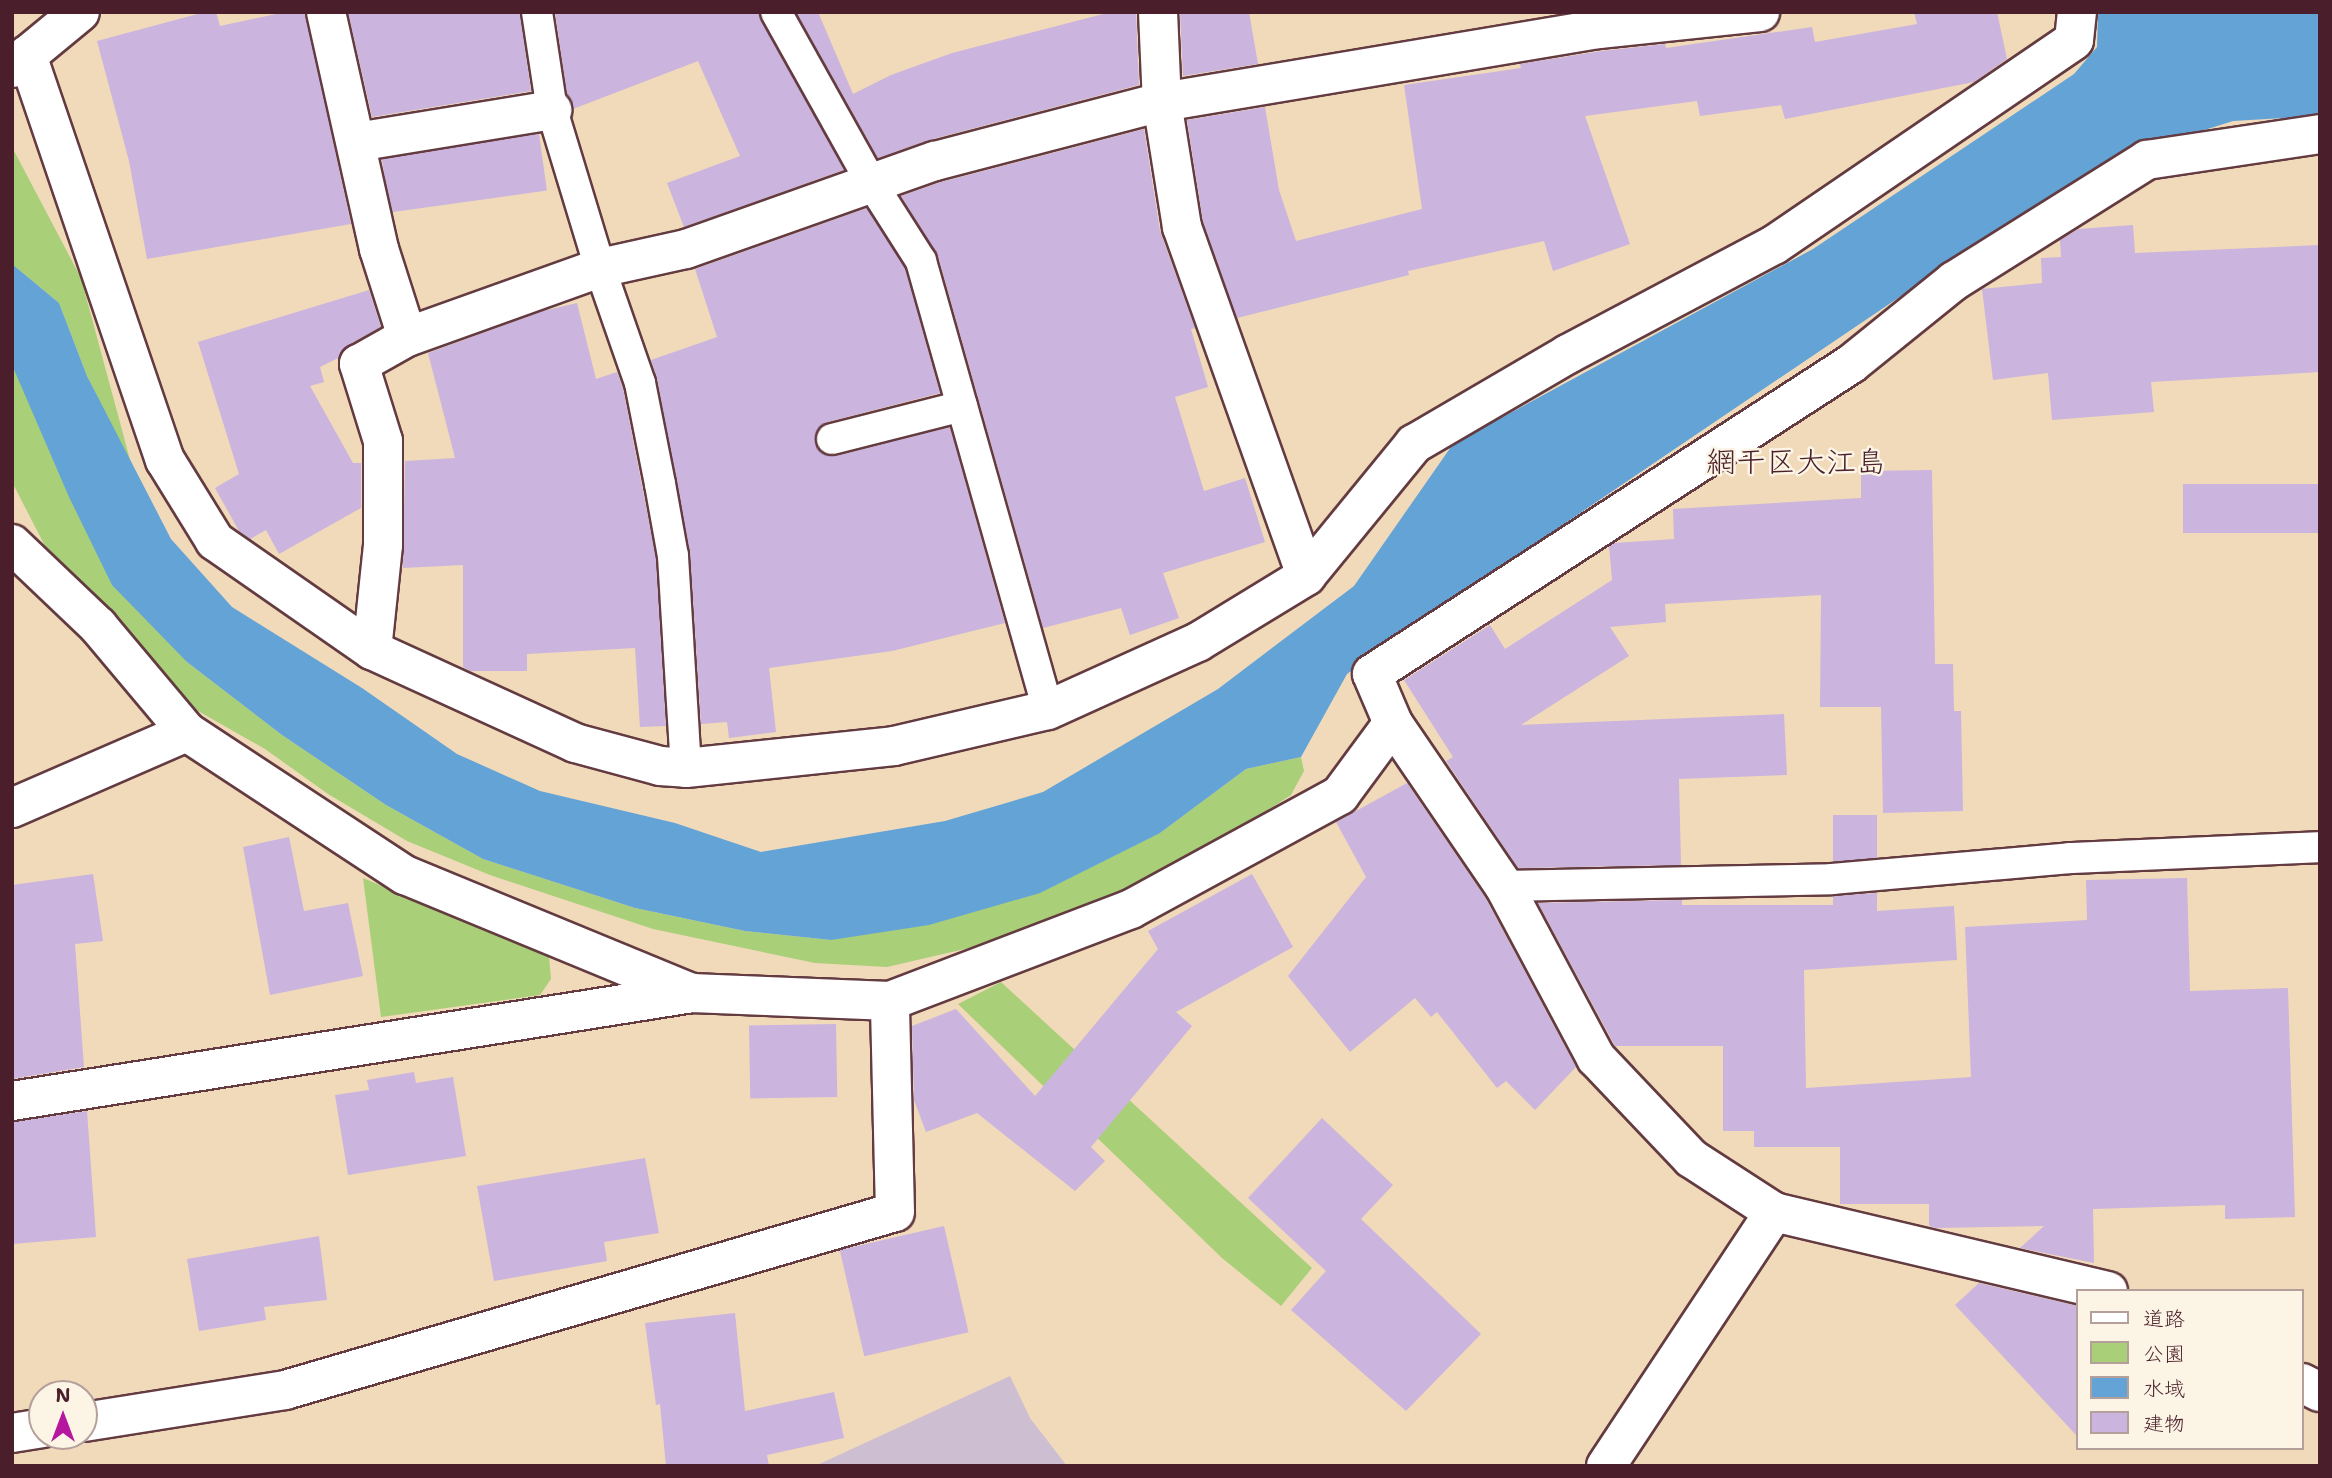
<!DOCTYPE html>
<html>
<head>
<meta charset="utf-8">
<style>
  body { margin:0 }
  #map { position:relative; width:2332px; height:1478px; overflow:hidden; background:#f1daba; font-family:"Shantell Sans","Klee One",sans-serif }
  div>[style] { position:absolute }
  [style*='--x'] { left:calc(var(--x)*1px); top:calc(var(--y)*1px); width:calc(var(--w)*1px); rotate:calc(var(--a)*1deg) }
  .industrial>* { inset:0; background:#cdbed2 }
  .green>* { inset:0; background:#aacf79 }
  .water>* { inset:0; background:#63a3d6 }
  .building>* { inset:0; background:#cbb4dd; transform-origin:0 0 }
  .roads { filter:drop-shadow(2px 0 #633b40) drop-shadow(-2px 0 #633b40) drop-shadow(0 2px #633b40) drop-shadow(0 -2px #633b40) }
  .service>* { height:30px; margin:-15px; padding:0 15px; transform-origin:15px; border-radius:15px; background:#fff }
  .minor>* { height:38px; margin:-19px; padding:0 19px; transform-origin:19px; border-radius:19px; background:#fff }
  span { translate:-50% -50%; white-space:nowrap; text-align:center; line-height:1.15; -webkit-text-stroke:5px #fcf5e5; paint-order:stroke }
  .quarter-label { font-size:30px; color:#4a1f2b }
  .frame { position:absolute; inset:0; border:14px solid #4a1f2b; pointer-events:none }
  .legend { position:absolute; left:2076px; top:1289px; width:228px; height:161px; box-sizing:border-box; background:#fcf5e5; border:2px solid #b59f9b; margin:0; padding:9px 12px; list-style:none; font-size:21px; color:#4a1f2b }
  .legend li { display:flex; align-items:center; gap:14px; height:35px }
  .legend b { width:35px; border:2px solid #b59f9b }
  .north { position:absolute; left:28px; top:1380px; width:70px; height:70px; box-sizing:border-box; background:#fcf5e5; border:2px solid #b59f9b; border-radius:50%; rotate:0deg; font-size:19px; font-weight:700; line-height:28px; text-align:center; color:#4a1f2b }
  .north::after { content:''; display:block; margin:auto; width:24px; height:32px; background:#b5179e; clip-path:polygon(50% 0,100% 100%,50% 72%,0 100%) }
</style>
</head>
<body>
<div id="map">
  <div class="industrial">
    <i style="clip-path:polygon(1010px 1376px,1030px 1418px,1067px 1466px,815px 1466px)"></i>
  </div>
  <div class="green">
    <i style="clip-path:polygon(12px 147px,81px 278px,132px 467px,87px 376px,59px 303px,12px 264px)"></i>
    <i style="clip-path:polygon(12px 365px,187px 662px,282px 735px,386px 805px,483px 859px,635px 908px,745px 931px,831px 940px,1160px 833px,1246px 769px,1301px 757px,1304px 771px,1291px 795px,1211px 847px,1108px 899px,995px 942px,887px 967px,815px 963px,653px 929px,490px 875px,407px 841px,328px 794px,265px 749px,184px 703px,45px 546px,12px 482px)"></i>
    <i style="clip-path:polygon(363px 878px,549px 956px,551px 979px,540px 995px,381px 1017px)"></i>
    <i style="clip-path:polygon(1001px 982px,1312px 1268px,1281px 1306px,1222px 1258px,958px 1004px)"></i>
  </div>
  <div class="water">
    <i style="clip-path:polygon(2098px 12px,2320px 12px,2320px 116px,2233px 121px,2138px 151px,2037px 204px,1388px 643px,1347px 674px,1301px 757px,1246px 769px,1160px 833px,1040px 893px,929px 925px,831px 940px,745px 931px,635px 908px,483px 859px,386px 805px,282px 735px,187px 662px,112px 585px,69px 497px,12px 365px,12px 264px,59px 303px,87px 376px,171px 539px,232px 607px,362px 688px,457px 754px,540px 791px,675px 823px,761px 852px,945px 821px,1043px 792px,1218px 689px,1354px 586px,1453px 444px,1813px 249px,2074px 74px,2097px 47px)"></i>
  </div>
  <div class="building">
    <i style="clip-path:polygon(205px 12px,216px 12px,220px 26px,285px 12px,305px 12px,351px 224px,147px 259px,129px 161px,97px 41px)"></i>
    <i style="clip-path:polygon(348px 12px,520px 12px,531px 91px,372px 117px)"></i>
    <i style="clip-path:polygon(555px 12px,759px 12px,844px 170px,684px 227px,667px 183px,740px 156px,698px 61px,573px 109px,567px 95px)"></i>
    <i style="clip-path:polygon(796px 12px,818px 12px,853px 94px,891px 75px,952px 53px,1111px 12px,1136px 12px,1139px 85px,929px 140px,878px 158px)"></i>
    <i style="clip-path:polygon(1180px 12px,1249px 12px,1258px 64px,1183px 76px)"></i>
    <i style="clip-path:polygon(1914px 12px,1997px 12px,2007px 59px,1974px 82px,1785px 119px,1781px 105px,1700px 116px,1697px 101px,1585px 116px,1630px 244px,1553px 271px,1544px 241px,1408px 271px,1409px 275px,1237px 318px,1203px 222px,1187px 120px,1265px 107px,1279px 190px,1296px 241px,1422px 209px,1404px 85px,1521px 68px,1520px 64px,1602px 51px,1665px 44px,1666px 48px,1812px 27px,1815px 42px,1917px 24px)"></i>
    <i style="clip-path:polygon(1144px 129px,1160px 231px,1195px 328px,1191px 329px,1208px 387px,1175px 397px,1204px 491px,1245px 478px,1265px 542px,1163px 573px,1179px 618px,1130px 635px,1121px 608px,1043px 628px,938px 256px,901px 196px,941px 182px)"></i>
    <i style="left:539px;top:134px;width:57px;height:159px;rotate:82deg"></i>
    <i style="clip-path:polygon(867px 208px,905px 268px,940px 393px,828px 422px,815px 434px,815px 444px,820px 452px,836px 456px,950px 427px,1005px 623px,892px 651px,769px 668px,776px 732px,729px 738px,727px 722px,701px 724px,690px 553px,657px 379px,651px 360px,717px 337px,695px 269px)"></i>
    <i style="clip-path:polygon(2133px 225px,2135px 253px,2320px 245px,2320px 372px,2151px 382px,2154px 412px,2052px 420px,2048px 373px,1993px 380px,1982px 289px,2042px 283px,2041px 258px,2061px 257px,2060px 240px,2079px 229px)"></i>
    <i style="clip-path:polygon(369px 290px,381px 327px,348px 345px,338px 358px,320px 367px,324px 382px,310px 386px,353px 463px,361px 463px,361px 508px,279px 554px,266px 530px,250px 539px,239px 531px,215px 488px,239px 474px,198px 342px)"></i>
    <i style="clip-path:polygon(577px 303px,596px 379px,617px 372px,623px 388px,656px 558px,666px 726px,640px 727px,635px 648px,527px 654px,527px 671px,470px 671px,463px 667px,463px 565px,403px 568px,405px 461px,455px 458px,428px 353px,543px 311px)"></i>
    <i style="clip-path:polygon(1932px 470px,1935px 664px,1953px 664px,1954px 711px,1961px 711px,1963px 811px,1883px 813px,1881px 707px,1820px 707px,1821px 595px,1665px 604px,1666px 622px,1610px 627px,1629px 656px,1521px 725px,1784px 714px,1787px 775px,1679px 779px,1681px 865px,1518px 868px,1446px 761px,1453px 757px,1404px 680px,1490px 625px,1505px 649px,1612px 580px,1609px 546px,1614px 543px,1674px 539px,1673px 509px,1861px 498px,1861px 471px)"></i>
    <i style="left:2320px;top:484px;width:49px;height:137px;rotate:90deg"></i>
    <i style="clip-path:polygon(1407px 783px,1485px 897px,1576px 1067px,1535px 1110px,1506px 1081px,1497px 1088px,1437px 1012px,1431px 1017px,1415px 998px,1350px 1052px,1288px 976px,1366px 877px,1336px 822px)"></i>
    <i style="left:1833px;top:815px;width:44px;height:46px"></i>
    <i style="clip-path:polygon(289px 837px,304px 911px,348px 903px,363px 976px,270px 995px,243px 847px)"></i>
    <i style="clip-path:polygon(93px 874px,103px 941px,75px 944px,84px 1067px,12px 1079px,12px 885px)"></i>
    <i style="clip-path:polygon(1252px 874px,1293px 947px,1176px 1012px,1192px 1026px,1091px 1147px,1105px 1161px,1075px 1191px,977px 1113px,926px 1132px,914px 1100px,912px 1026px,956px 1009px,1035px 1096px,1158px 949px,1148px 931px)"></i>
    <i style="clip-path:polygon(2187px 878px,2190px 991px,2288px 988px,2295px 1217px,2225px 1219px,2225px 1205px,2093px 1209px,2094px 1263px,2020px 1248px,2044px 1226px,1936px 1228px,1929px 1226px,1929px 1204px,1840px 1204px,1840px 1147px,1754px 1147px,1754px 1131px,1723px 1131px,1723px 1046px,1615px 1046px,1538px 903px,1682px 900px,1682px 905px,1833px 905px,1833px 896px,1877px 893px,1877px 911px,1954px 906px,1957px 960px,1804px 970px,1806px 1088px,1971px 1077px,1965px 927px,2087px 920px,2086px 880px)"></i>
    <i style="left:836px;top:1024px;width:73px;height:87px;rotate:89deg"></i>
    <i style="clip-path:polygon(414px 1072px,416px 1083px,453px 1077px,466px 1156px,348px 1175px,335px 1095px,369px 1090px,367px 1080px)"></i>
    <i style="clip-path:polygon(87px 1111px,96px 1237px,12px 1244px,12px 1122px)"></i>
    <i style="clip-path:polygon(1322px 1118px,1393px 1185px,1361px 1219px,1481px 1334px,1406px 1411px,1291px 1310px,1326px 1271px,1248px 1198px)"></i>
    <i style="clip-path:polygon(645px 1158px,659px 1233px,604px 1242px,607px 1261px,494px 1281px,477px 1186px)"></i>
    <i style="left:944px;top:1226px;width:109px;height:107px;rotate:77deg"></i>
    <i style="clip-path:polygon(319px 1236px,327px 1300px,264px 1307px,266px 1320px,199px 1331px,187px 1259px)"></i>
    <i style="clip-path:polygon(1979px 1283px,2078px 1306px,2078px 1437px,1955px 1305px)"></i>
    <i style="clip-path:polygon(735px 1313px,745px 1411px,834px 1392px,844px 1438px,767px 1455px,769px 1466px,666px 1466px,660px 1404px,656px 1405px,645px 1323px)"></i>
  </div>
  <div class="roads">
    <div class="service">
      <i style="--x:537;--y:12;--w:99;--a:81.3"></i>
      <i style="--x:552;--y:110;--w:165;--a:73.1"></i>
      <i style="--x:600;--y:268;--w:122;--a:70.8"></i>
      <i style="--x:640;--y:383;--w:103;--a:78.8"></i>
      <i style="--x:660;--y:484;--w:73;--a:79.8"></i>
      <i style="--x:673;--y:556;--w:212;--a:86.5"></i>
      <i style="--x:776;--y:12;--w:197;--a:60.8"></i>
      <i style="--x:872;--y:184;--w:91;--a:57.5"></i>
      <i style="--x:921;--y:261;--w:467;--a:74.2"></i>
      <i style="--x:832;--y:439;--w:134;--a:-14.2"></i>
      <i style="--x:1504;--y:886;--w:328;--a:-1.2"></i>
      <i style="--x:1832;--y:879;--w:239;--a:-5"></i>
      <i style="--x:2070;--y:858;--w:250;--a:-2.5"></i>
    </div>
    <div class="minor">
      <i style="--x:326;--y:12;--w:243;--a:77.4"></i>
      <i style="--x:379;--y:249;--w:92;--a:72.3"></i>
      <i style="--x:1158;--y:12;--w:90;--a:87.5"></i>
      <i style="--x:1162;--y:102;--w:127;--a:80.9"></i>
      <i style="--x:1182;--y:227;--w:370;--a:70.4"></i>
      <i style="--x:27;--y:55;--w:428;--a:71.2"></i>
      <i style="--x:165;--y:460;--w:95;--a:58.3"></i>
      <i style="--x:215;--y:541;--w:191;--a:34.8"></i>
      <i style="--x:372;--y:650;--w:223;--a:24.6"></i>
      <i style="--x:575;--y:743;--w:88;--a:15.1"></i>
      <i style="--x:660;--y:766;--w:26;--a:4"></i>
      <i style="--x:686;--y:768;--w:209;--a:-6"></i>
      <i style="--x:894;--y:746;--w:158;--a:-13.2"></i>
      <i style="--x:1048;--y:710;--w:165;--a:-24.4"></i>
      <i style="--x:1198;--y:642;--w:127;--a:-31.4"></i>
      <i style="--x:1306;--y:576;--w:171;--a:-50.7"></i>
      <i style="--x:1414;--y:444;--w:178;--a:-30.3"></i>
      <i style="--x:1568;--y:354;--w:233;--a:-27.9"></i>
      <i style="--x:1774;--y:245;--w:363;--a:-34.3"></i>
      <i style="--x:2074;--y:40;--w:28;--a:-84"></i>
      <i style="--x:12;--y:68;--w:88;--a:-39.5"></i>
      <i style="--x:357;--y:142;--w:198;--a:-9.3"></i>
      <i style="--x:12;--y:544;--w:119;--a:43.6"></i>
      <i style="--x:98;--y:626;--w:138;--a:50"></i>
      <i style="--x:187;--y:732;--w:261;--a:33.3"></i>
      <i style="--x:405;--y:875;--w:310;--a:22.4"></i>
      <i style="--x:692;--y:993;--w:198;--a:2.3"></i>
      <i style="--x:890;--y:1001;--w:258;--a:-20.9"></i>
      <i style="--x:1131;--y:909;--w:238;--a:-28.6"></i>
      <i style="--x:1340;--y:795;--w:89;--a:-53.6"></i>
      <i style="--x:372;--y:650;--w:106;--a:-84"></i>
      <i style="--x:383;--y:545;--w:104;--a:-90"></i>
      <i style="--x:383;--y:441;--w:81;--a:-107.3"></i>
      <i style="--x:359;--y:364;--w:55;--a:-29.4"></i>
      <i style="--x:407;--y:337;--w:205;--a:-19.7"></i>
      <i style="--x:600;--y:268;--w:88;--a:-12.5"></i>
      <i style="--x:686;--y:249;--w:264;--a:-19.5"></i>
      <i style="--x:935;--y:161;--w:235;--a:-14.6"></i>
      <i style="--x:1162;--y:102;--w:443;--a:-9.5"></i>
      <i style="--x:1599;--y:29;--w:162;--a:-6"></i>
      <i style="--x:12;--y:808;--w:191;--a:-23.5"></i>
      <i style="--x:12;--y:1101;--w:689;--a:-9.02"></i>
      <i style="--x:2108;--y:1291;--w:343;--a:-166.7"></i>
      <i style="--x:1774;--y:1212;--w:99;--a:-147"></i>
      <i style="--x:1691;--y:1158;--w:138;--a:-133.5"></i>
      <i style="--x:1596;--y:1058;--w:195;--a:-118.1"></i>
      <i style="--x:1504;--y:886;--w:197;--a:-124.3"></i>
      <i style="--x:1393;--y:723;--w:53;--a:-113.2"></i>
      <i style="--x:1372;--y:674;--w:571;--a:-32.91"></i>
      <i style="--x:1851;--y:364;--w:132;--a:-38.9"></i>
      <i style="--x:1954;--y:281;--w:228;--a:-32.1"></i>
      <i style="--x:2147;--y:160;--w:175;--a:-8.5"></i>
      <i style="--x:2302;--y:1383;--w:20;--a:27"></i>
      <i style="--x:84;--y:1422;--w:204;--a:-9"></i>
      <i style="--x:285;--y:1390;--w:635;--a:-16.27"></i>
      <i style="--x:895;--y:1212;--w:211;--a:-91.4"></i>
      <i style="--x:12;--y:1433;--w:30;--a:-9"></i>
      <i style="--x:1606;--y:1466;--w:305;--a:-56.5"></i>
    </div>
  </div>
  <div class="quarter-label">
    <span style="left:1796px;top:462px">網干区大江島</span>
  </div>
  <div class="frame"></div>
  <ul class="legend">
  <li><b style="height:9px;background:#fff"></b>道路</li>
  <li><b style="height:19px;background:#aacf79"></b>公園</li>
  <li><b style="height:19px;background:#63a3d6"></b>水域</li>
  <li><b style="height:19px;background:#cbb4dd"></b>建物</li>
  </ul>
  <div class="north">N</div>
</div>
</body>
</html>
